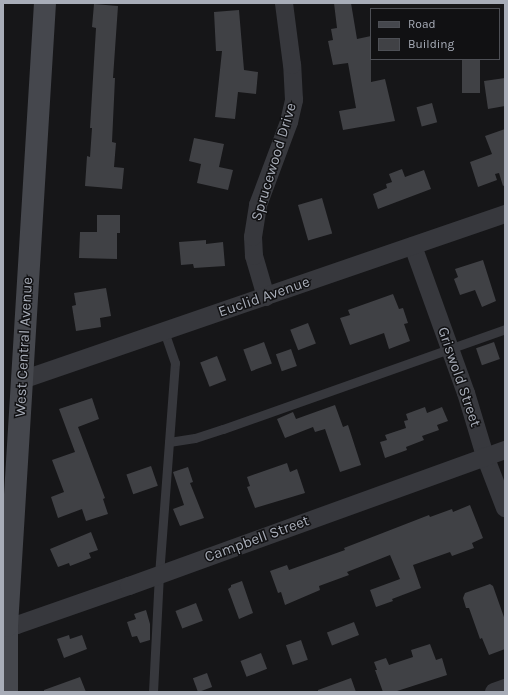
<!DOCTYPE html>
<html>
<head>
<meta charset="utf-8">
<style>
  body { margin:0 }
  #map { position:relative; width:508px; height:695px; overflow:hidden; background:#161618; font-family:Karla,sans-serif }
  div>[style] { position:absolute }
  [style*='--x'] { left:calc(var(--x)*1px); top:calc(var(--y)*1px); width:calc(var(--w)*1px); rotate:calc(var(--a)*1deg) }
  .building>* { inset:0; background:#404145; transform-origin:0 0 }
  .lane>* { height:9px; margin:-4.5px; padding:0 4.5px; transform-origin:4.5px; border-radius:4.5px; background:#37383d }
  .street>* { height:18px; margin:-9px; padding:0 9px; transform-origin:9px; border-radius:9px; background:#37383d }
  .secondary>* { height:22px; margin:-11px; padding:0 11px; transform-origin:11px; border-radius:11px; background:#45474d }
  span { translate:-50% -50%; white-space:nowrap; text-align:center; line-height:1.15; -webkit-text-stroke:3px #111113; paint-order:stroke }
  .street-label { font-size:15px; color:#a8adb8 }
  .frame { position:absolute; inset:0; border:4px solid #a8adb8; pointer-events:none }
  .legend { position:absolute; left:370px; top:8px; width:130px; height:52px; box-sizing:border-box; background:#111113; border:1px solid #4d4f55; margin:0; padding:5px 7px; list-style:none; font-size:12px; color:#a8adb8 }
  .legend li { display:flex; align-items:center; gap:8px; height:20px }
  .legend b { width:20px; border:1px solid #4d4f55 }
</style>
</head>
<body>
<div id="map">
  <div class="building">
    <i style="clip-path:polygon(334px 3px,351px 3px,357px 39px,371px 36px,371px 82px,385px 79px,395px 121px,343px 130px,339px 111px,356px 108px,348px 63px,333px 65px,328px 41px,333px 40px,331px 29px,337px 28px)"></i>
    <i style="clip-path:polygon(94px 4px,118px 6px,113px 78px,115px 78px,112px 142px,116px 143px,114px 167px,124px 168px,122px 189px,85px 186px,87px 156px,90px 157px,92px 128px,90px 128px,96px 28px,92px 27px)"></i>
    <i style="clip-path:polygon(239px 10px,244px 70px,258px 72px,256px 94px,238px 92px,235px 119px,215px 117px,222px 51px,216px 51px,214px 12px)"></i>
    <i style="left:462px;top:59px;width:18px;height:34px"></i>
    <i style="clip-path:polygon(505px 78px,505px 106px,488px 109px,484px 81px)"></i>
    <i style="left:432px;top:103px;width:20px;height:16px;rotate:75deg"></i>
    <i style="clip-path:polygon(505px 129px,505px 185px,503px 186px,499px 173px,495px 174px,497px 180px,478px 187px,470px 162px,492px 154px,485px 136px)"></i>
    <i style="clip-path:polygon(194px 138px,224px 144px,219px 167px,233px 170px,228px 190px,197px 183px,201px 164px,189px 161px)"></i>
    <i style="clip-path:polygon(402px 169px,405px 177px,424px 170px,431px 189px,378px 209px,373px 194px,387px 188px,386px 184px,392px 182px,389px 174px)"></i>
    <i style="left:322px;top:198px;width:37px;height:25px;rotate:74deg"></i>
    <i style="clip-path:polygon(97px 215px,120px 215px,120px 233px,117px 233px,117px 259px,79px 258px,80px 232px,97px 232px)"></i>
    <i style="clip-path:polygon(206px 240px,206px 244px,223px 242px,225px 266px,194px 268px,193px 264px,181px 265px,179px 242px)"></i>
    <i style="clip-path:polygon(483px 260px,496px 301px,482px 307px,475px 290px,460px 295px,454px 279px,458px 277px,455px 269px)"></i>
    <i style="clip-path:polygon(106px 288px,111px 316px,100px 318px,101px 327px,76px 331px,72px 306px,76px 305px,74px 293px)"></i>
    <i style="clip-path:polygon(393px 294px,399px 309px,403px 308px,408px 323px,404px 324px,410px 341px,389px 349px,384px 333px,350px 345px,340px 318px,350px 315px,348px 310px)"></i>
    <i style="left:308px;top:323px;width:22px;height:19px;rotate:69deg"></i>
    <i style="left:264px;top:342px;width:23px;height:22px;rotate:70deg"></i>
    <i style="left:494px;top:342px;width:18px;height:19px;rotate:71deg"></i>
    <i style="left:291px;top:349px;width:18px;height:16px;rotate:71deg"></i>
    <i style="left:217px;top:356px;width:26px;height:18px;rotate:69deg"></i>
    <i style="clip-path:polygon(92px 398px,99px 419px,78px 427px,105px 498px,103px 499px,108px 514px,86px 521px,82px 509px,58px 518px,51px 497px,64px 492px,52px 460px,75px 452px,59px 409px)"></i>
    <i style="clip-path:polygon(335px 405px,343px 427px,348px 425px,361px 465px,340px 472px,325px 429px,315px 432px,313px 427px,285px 438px,277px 419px,293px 412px,296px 419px)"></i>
    <i style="clip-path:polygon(425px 407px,427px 413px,442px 407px,448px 421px,437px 425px,439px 430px,422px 436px,424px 440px,406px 447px,407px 450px,385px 458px,380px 442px,387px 440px,385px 435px,406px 428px,404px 421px,408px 420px,406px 414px)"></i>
    <i style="clip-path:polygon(287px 463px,290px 472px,297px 469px,305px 493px,255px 508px,247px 487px,250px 486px,247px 477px)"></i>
    <i style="left:151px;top:466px;width:21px;height:26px;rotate:71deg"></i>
    <i style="clip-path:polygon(188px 467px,193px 482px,190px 483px,204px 518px,180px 526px,173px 509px,184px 505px,173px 472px)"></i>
    <i style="clip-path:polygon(470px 505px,483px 538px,472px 543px,474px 548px,452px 556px,450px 552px,413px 565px,421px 588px,392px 599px,393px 601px,376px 607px,370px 590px,400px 579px,390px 555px,347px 572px,349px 575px,319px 586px,320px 590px,285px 605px,281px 592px,278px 593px,270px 571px,287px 565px,289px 570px,345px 550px,344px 548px,429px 515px,430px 517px,452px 509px,453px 512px)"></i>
    <i style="clip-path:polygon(91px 532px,98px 550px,89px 553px,91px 558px,70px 566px,69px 563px,58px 567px,50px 549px)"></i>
    <i style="clip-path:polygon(242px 581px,253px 613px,239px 619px,228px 589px,231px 587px,231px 585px)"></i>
    <i style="clip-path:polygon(490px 584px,493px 586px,505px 620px,505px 649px,489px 655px,482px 638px,480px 639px,469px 608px,466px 608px,463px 598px,465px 593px)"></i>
    <i style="left:196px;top:603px;width:19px;height:22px;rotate:69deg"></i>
    <i style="clip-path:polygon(146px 610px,150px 624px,150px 640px,140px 643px,137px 636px,132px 637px,127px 622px,136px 619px,134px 614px)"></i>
    <i style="left:354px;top:622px;width:14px;height:29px;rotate:69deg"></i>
    <i style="clip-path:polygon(69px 635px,70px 639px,82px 635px,87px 649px,64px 658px,57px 639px)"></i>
    <i style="left:301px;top:640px;width:21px;height:16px;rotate:71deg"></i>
    <i style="clip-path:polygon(430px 644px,436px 660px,442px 658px,447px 675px,394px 692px,383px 692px,375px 670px,377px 670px,374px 662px,386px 658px,389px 665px,413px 657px,411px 650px)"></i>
    <i style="left:261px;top:653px;width:17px;height:22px;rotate:69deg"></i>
    <i style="left:207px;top:673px;width:15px;height:15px;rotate:70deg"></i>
    <i style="clip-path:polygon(80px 677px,86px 692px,44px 692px,44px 690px)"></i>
    <i style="clip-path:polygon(351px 678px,356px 692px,318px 692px,318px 690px)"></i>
  </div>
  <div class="lane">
    <i style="--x:169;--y:442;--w:26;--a:-9"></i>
    <i style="--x:195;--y:438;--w:29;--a:-18"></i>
    <i style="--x:223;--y:429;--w:299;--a:-19.5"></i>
    <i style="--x:153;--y:692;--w:117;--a:-87.1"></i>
    <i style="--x:159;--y:575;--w:213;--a:-85.7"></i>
    <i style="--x:175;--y:363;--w:34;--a:-109"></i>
  </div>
  <div class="street">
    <i style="--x:413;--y:246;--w:156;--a:70.2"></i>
    <i style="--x:466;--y:393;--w:66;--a:73.2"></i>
    <i style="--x:485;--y:456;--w:56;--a:69"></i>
    <i style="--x:266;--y:297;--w:43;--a:-106.3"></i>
    <i style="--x:254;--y:256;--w:19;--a:-93"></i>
    <i style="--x:253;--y:237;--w:32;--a:-81"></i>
    <i style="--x:258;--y:205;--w:89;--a:-69.5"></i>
    <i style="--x:289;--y:122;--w:23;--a:-77"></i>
    <i style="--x:294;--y:100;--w:35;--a:-93"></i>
    <i style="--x:292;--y:65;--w:63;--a:-97.4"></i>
    <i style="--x:22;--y:380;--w:511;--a:-18.97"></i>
    <i style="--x:7;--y:626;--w:10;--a:-6"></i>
    <i style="--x:17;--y:625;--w:119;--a:-19.2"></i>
    <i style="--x:129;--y:586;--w:400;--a:-19.9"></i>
    <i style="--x:494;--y:692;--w:12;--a:-20"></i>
  </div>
  <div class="secondary">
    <i style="--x:7;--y:692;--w:66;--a:-90"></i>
    <i style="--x:7;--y:626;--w:624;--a:-86.51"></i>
  </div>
  <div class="street-label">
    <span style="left:274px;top:162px;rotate:-73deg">Sprucewood Drive</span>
    <span style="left:264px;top:297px;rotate:-19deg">Euclid Avenue</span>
    <span style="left:24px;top:347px;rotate:-87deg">West Central Avenue</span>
    <span style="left:459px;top:377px;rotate:71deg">Griswold Street</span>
    <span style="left:257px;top:539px;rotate:-20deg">Campbell Street</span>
  </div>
  <div class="frame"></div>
  <ul class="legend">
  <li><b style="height:5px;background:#45474d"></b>Road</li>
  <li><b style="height:11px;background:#404145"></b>Building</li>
  </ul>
</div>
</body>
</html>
